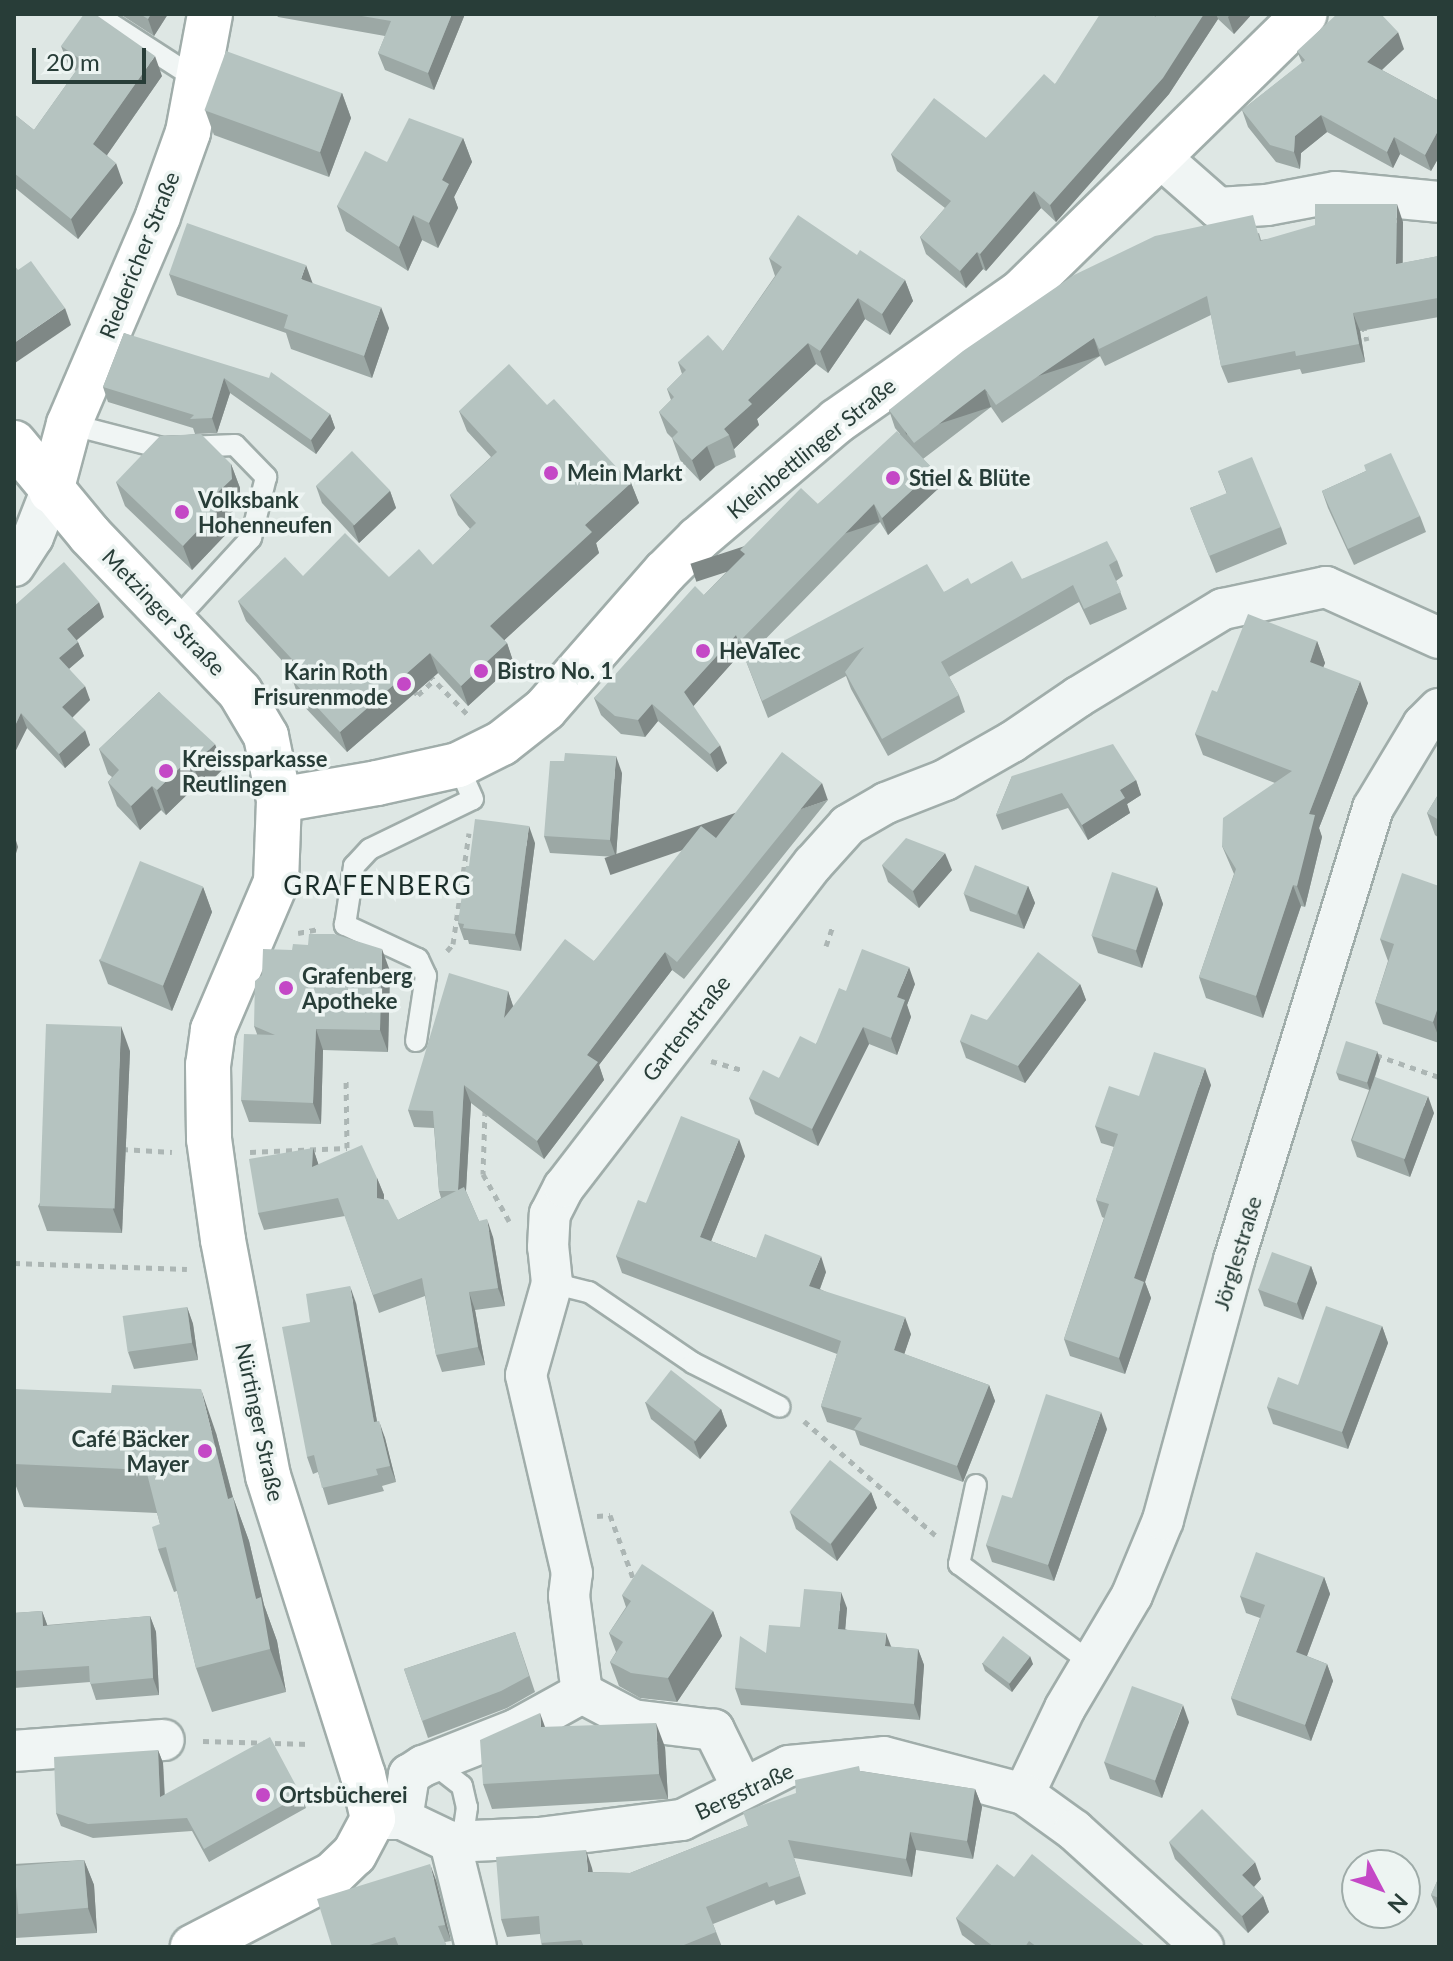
<!DOCTYPE html>
<html>
<head>
<meta charset="utf-8">
<style>
  body { margin:0 }
  #map { position:relative; width:1453px; height:1961px; overflow:hidden; background:#dee7e4; font-family:Lato,sans-serif }
  div>[style] { position:absolute }
  [style*='--x'] { left:calc(var(--x)*1px); top:calc(var(--y)*1px); width:calc(var(--w)*1px); rotate:calc(var(--a)*1deg) }
  .path>* { height:5px; margin-top:-2.5px; transform-origin:0; background:repeating-linear-gradient(90deg,#acb6b4 0 6px,transparent 0 12px) }
  .roads { filter:drop-shadow(2px 0 #a0adaa) drop-shadow(-2px 0 #a0adaa) drop-shadow(0 2px #a0adaa) drop-shadow(0 -2px #a0adaa) }
  .lane>* { height:20px; margin:-10px; padding:0 10px; transform-origin:10px; border-radius:10px; background:#f0f5f4 }
  .street>* { height:40px; margin:-20px; padding:0 20px; transform-origin:20px; border-radius:20px; background:#f0f5f4 }
  .secondary>* { height:44px; margin:-22px; padding:0 22px; transform-origin:22px; border-radius:22px; background:#fff }
  .wall>* { inset:0; background:#9ca8a5 }
  .shaded-wall>* { inset:0; background:#7f8886; transform-origin:0 0 }
  .building>* { inset:0; background:#b5c3c0; transform-origin:0 0 }
  .dots>* { width:22px; height:22px; translate:-50% -50%; box-sizing:border-box; border:4px solid #edf4f2; border-radius:50% }
  span { translate:-50% -50%; white-space:nowrap; text-align:center; line-height:1.15; -webkit-text-stroke:7px #edf4f2; paint-order:stroke }
  .street-label { font-size:22px; color:#283d38 }
  .poi-label { font-size:22px; color:#283d38; font-weight:700 }
  .left { translate:0 -50%; text-align:left }
  .right { translate:-100% -50%; text-align:right }
  .quarter-label { font-size:26px; color:#1a2d29; letter-spacing:2px }
  .frame { position:absolute; inset:0; border:16px solid #283d38; pointer-events:none }
  .north { position:absolute; left:1341px; top:1849px; width:80px; height:80px; box-sizing:border-box; background:#edf4f2; border:2px solid #9eaba8; border-radius:50%; rotate:131deg; font-size:22px; font-weight:700; line-height:32px; text-align:center; color:#283d38 }
  .north::after { content:''; display:block; margin:auto; width:28px; height:36px; background:#c448c6; clip-path:polygon(50% 0,100% 100%,50% 72%,0 100%) }
  .scale { position:absolute; left:32px; top:48px; width:114px; height:36px; box-sizing:border-box; border:4px solid #283d38; border-top:0; padding-left:10px; font-size:24px; line-height:28px; white-space:nowrap; color:#283d38; -webkit-text-stroke:6px #edf4f2; paint-order:stroke }
</style>
</head>
<body>
<div id="map">
  <div class="path">
    <i style="--x:1363;--y:325;--w:16;--a:76"></i>
    <i style="--x:429;--y:675;--w:57;--a:45.7"></i>
    <i style="--x:413;--y:690;--w:7;--a:45"></i>
    <i style="--x:418;--y:695;--w:22;--a:-43"></i>
    <i style="--x:298;--y:933;--w:21;--a:-11"></i>
    <i style="--x:826;--y:946;--w:21;--a:-71"></i>
    <i style="--x:447;--y:951;--w:9;--a:-49"></i>
    <i style="--x:453;--y:944;--w:112;--a:-81.8"></i>
    <i style="--x:1376;--y:1055;--w:67;--a:19.2"></i>
    <i style="--x:711;--y:1061;--w:32;--a:16"></i>
    <i style="--x:485;--y:1110;--w:64;--a:91.8"></i>
    <i style="--x:483;--y:1174;--w:54;--a:61"></i>
    <i style="--x:122;--y:1149;--w:50;--a:3.4"></i>
    <i style="--x:250;--y:1152;--w:97;--a:-2.4"></i>
    <i style="--x:347;--y:1148;--w:71;--a:-90.8"></i>
    <i style="--x:14;--y:1263;--w:173;--a:2"></i>
    <i style="--x:804;--y:1421;--w:174;--a:41"></i>
    <i style="--x:597;--y:1516;--w:13;--a:-4"></i>
    <i style="--x:610;--y:1515;--w:67;--a:69.9"></i>
    <i style="--x:203;--y:1741;--w:107;--a:1.6"></i>
  </div>
  <div class="roads">
    <div class="lane">
      <i style="--x:96;--y:14;--w:121;--a:32.9"></i>
      <i style="--x:69;--y:424;--w:96;--a:14.5"></i>
      <i style="--x:162;--y:448;--w:73;--a:-2.4"></i>
      <i style="--x:235;--y:445;--w:45;--a:45.9"></i>
      <i style="--x:266;--y:477;--w:63;--a:103.8"></i>
      <i style="--x:251;--y:538;--w:113;--a:132.5"></i>
      <i style="--x:416;--y:1041;--w:66;--a:-81.3"></i>
      <i style="--x:426;--y:976;--w:19;--a:-115"></i>
      <i style="--x:418;--y:959;--w:81;--a:-155"></i>
      <i style="--x:345;--y:925;--w:60;--a:-81.3"></i>
      <i style="--x:354;--y:866;--w:23;--a:-47"></i>
      <i style="--x:370;--y:849;--w:114;--a:-25.9"></i>
      <i style="--x:473;--y:799;--w:37;--a:-114"></i>
      <i style="--x:552;--y:1283;--w:38;--a:14"></i>
      <i style="--x:589;--y:1292;--w:126;--a:34.3"></i>
      <i style="--x:693;--y:1363;--w:97;--a:26.8"></i>
      <i style="--x:976;--y:1485;--w:81;--a:102.1"></i>
      <i style="--x:959;--y:1564;--w:164;--a:36.8"></i>
      <i style="--x:427;--y:1767;--w:16;--a:14"></i>
      <i style="--x:443;--y:1771;--w:24;--a:38"></i>
      <i style="--x:462;--y:1786;--w:22;--a:77"></i>
      <i style="--x:467;--y:1807;--w:34;--a:98"></i>
    </div>
    <div class="street">
      <i style="--x:1161;--y:158;--w:76;--a:41.3"></i>
      <i style="--x:1218;--y:208;--w:49;--a:-3.5"></i>
      <i style="--x:1267;--y:205;--w:70;--a:-10.7"></i>
      <i style="--x:1336;--y:192;--w:103;--a:5.5"></i>
      <i style="--x:14;--y:566;--w:35;--a:-57"></i>
      <i style="--x:33;--y:537;--w:49;--a:-68.6"></i>
      <i style="--x:14;--y:1751;--w:150;--a:-4.2"></i>
      <i style="--x:742;--y:1787;--w:64;--a:-116.2"></i>
      <i style="--x:714;--y:1730;--w:82;--a:-173"></i>
      <i style="--x:633;--y:1720;--w:58;--a:-152.1"></i>
      <i style="--x:582;--y:1693;--w:98;--a:-97.6"></i>
      <i style="--x:569;--y:1596;--w:23;--a:-83"></i>
      <i style="--x:572;--y:1573;--w:203;--a:-103.1"></i>
      <i style="--x:526;--y:1375;--w:96;--a:-74.2"></i>
      <i style="--x:552;--y:1283;--w:36;--a:-96"></i>
      <i style="--x:548;--y:1247;--w:33;--a:-87"></i>
      <i style="--x:550;--y:1214;--w:30;--a:-63"></i>
      <i style="--x:564;--y:1187;--w:408;--a:-52.4"></i>
      <i style="--x:813;--y:864;--w:52;--a:-48.1"></i>
      <i style="--x:848;--y:825;--w:44;--a:-30.1"></i>
      <i style="--x:886;--y:803;--w:63;--a:-21.3"></i>
      <i style="--x:945;--y:780;--w:77;--a:-29.6"></i>
      <i style="--x:1012;--y:742;--w:80;--a:-34.3"></i>
      <i style="--x:1078;--y:697;--w:170;--a:-31.3"></i>
      <i style="--x:1223;--y:609;--w:105;--a:-12.1"></i>
      <i style="--x:1326;--y:587;--w:124;--a:24.3"></i>
      <i style="--x:1024;--y:1794;--w:95;--a:-64.5"></i>
      <i style="--x:1065;--y:1708;--w:131;--a:-59.3"></i>
      <i style="--x:1132;--y:1595;--w:81;--a:-67.5"></i>
      <i style="--x:1163;--y:1520;--w:270;--a:-74.7"></i>
      <i style="--x:1234;--y:1260;--w:473;--a:-72.9"></i>
      <i style="--x:1373;--y:808;--w:97;--a:-58.9"></i>
      <i style="--x:1423;--y:725;--w:23;--a:-45"></i>
      <i style="--x:373;--y:1819;--w:29;--a:0"></i>
      <i style="--x:402;--y:1819;--w:53;--a:25.6"></i>
      <i style="--x:450;--y:1842;--w:89;--a:-2.6"></i>
      <i style="--x:539;--y:1838;--w:144;--a:-7.2"></i>
      <i style="--x:682;--y:1820;--w:120;--a:-26.8"></i>
      <i style="--x:789;--y:1766;--w:95;--a:-5.4"></i>
      <i style="--x:884;--y:1757;--w:145;--a:14.8"></i>
      <i style="--x:1024;--y:1794;--w:62;--a:35.8"></i>
      <i style="--x:1074;--y:1830;--w:174;--a:42.2"></i>
      <i style="--x:402;--y:1819;--w:45;--a:-81"></i>
      <i style="--x:409;--y:1775;--w:17;--a:-33"></i>
      <i style="--x:423;--y:1766;--w:101;--a:-21.5"></i>
      <i style="--x:517;--y:1729;--w:74;--a:-29"></i>
      <i style="--x:450;--y:1842;--w:108;--a:76.1"></i>
    </div>
    <div class="secondary">
      <i style="--x:14;--y:443;--w:119;--a:50.4"></i>
      <i style="--x:90;--y:535;--w:217;--a:46.3"></i>
      <i style="--x:240;--y:692;--w:51;--a:59.4"></i>
      <i style="--x:266;--y:736;--w:65;--a:78.5"></i>
      <i style="--x:279;--y:800;--w:82;--a:92.1"></i>
      <i style="--x:276;--y:882;--w:161;--a:113.1"></i>
      <i style="--x:213;--y:1030;--w:35;--a:98"></i>
      <i style="--x:208;--y:1065;--w:74;--a:89.2"></i>
      <i style="--x:209;--y:1139;--w:102;--a:82.1"></i>
      <i style="--x:223;--y:1240;--w:240;--a:79.2"></i>
      <i style="--x:268;--y:1476;--w:314;--a:72.4"></i>
      <i style="--x:363;--y:1775;--w:45;--a:77.2"></i>
      <i style="--x:373;--y:1819;--w:40;--a:118"></i>
      <i style="--x:354;--y:1854;--w:30;--a:136"></i>
      <i style="--x:332;--y:1875;--w:157;--a:152.6"></i>
      <i style="--x:51;--y:491;--w:69;--a:-75"></i>
      <i style="--x:69;--y:424;--w:226;--a:-66.8"></i>
      <i style="--x:158;--y:216;--w:89;--a:-70.3"></i>
      <i style="--x:188;--y:132;--w:120;--a:-79.4"></i>
      <i style="--x:279;--y:800;--w:99;--a:-9.8"></i>
      <i style="--x:377;--y:783;--w:83;--a:-12.5"></i>
      <i style="--x:458;--y:765;--w:49;--a:-26.6"></i>
      <i style="--x:502;--y:743;--w:55;--a:-38.3"></i>
      <i style="--x:545;--y:709;--w:182;--a:-48.8"></i>
      <i style="--x:665;--y:572;--w:47;--a:-45"></i>
      <i style="--x:698;--y:539;--w:182;--a:-40.3"></i>
      <i style="--x:837;--y:421;--w:225;--a:-35"></i>
      <i style="--x:1021;--y:292;--w:397;--a:-44.4"></i>
    </div>
  </div>
  <div class="wall">
    <i style="clip-path:polygon(120px 14px,168px 14px,154px 36px)"></i>
    <i style="clip-path:polygon(276px 14px,465px 14px,434px 90px,385px 70px,378px 53px,385px 36px,278px 17px)"></i>
    <i style="clip-path:polygon(1158px 14px,1252px 14px,1234px 34px,1218px 19px,1169px 94px,1056px 222px,1041px 208px,986px 271px,983px 269px,966px 288px,926px 254px,920px 237px,945px 208px,897px 171px,891px 154px,986px 138px,1055px 84px)"></i>
    <i style="clip-path:polygon(61px 46px,162px 76px,107px 155px,123px 183px,78px 239px,14px 187px,14px 114px,34px 130px,76px 71px,69px 66px)"></i>
    <i style="clip-path:polygon(1404px 49px,1382px 70px,1439px 101px,1439px 157px,1431px 171px,1400px 154px,1393px 168px,1327px 132px,1301px 153px,1300px 169px,1276px 162px,1248px 127px,1242px 110px,1302px 63px,1297px 51px)"></i>
    <i style="clip-path:polygon(342px 93px,351px 118px,329px 177px,214px 135px,205px 110px)"></i>
    <i style="clip-path:polygon(463px 138px,472px 162px,454px 197px,458px 208px,438px 248px,422px 240px,408px 271px,346px 231px,337px 206px,387px 162px)"></i>
    <i style="clip-path:polygon(1403px 222px,1403px 263px,1439px 256px,1439px 317px,1360px 331px,1365px 362px,1302px 374px,1300px 369px,1228px 383px,1221px 366px,1211px 315px,1105px 366px,1100px 356px,1002px 423px,991px 407px,923px 459px,934px 470px,940px 487px,888px 535px,880px 522px,745px 660px,742px 652px,693px 706px,727px 763px,717px 772px,658px 721px,645px 737px,621px 734px,601px 715px,594px 698px,704px 595px,742px 556px,740px 550px,818px 504px,900px 434px,895px 428px,889px 410px,1259px 233px,1261px 240px)"></i>
    <i style="clip-path:polygon(857px 255px,905px 280px,913px 301px,890px 335px,865px 319px,828px 373px,816px 364px,757px 419px,759px 425px,734px 449px,736px 457px,715px 467px,700px 481px,680px 460px,672px 438px,667px 433px,659px 412px,671px 400px,667px 389px,682px 374px,678px 362px,723px 351px,775px 276px,769px 258px)"></i>
    <i style="clip-path:polygon(169px 274px,312px 283px,389px 328px,372px 378px,291px 349px,286px 333px,177px 295px)"></i>
    <i style="clip-path:polygon(124px 333px,330px 414px,335px 428px,316px 454px,230px 393px,217px 433px,195px 434px,193px 428px,108px 402px,103px 387px)"></i>
    <i style="clip-path:polygon(547px 405px,631px 483px,639px 503px,596px 543px,599px 553px,504px 640px,507px 643px,514px 664px,468px 706px,438px 673px,347px 752px,300px 702px,293px 681px,297px 677px,246px 621px,238px 601px,303px 576px,389px 577px,433px 565px,470px 529px,458px 515px,450px 495px,491px 457px,467px 431px,459px 411px)"></i>
    <i style="clip-path:polygon(231px 464px,240px 488px,240px 503px,229px 515px,233px 527px,192px 570px,125px 506px,116px 482px)"></i>
    <i style="clip-path:polygon(1218px 471px,1281px 527px,1287px 544px,1216px 573px,1190px 508px,1227px 494px)"></i>
    <i style="clip-path:polygon(1366px 471px,1420px 516px,1426px 532px,1354px 565px,1328px 508px,1322px 491px)"></i>
    <i style="clip-path:polygon(316px 486px,390px 491px,396px 508px,359px 543px,322px 503px)"></i>
    <i style="clip-path:polygon(1117px 560px,1123px 576px,1116px 581px,1127px 609px,1090px 625px,1079px 602px,949px 677px,959px 695px,965px 712px,888px 756px,851px 689px,846px 676px,768px 718px,746px 661px,944px 592px,971px 584px,1022px 579px)"></i>
    <i style="clip-path:polygon(14px 606px,104px 617px,77px 640px,84px 656px,69px 669px,90px 700px,72px 717px,90px 745px,65px 768px,27px 728px,14px 754px)"></i>
    <i style="clip-path:polygon(1317px 641px,1325px 663px,1323px 667px,1368px 703px,1319px 828px,1322px 837px,1305px 907px,1301px 906px,1263px 1018px,1206px 998px,1199px 977px,1234px 874px,1222px 846px,1275px 783px,1203px 755px,1195px 734px,1217px 692px)"></i>
    <i style="clip-path:polygon(159px 692px,224px 768px,202px 790px,197px 785px,166px 815px,161px 810px,140px 830px,117px 806px,108px 782px,112px 777px,108px 774px,99px 749px)"></i>
    <i style="clip-path:polygon(622px 773px,616px 857px,550px 853px,544px 836px)"></i>
    <i style="clip-path:polygon(1012px 776px,1136px 780px,1141px 795px,1127px 804px,1130px 813px,1088px 840px,1068px 808px,1002px 830px,996px 815px)"></i>
    <i style="clip-path:polygon(1439px 793px,1439px 838px,1435px 835px,1427px 813px)"></i>
    <i style="clip-path:polygon(828px 800px,684px 979px,672px 970px,599px 1065px,604px 1080px,544px 1159px,471px 1103px,466px 1191px,479px 1221px,493px 1237px,505px 1306px,475px 1310px,485px 1365px,442px 1372px,436px 1355px,425px 1296px,379px 1313px,345px 1216px,264px 1230px,258px 1213px,313px 1148px,318px 1164px,377px 1178px,384px 1195px,384px 1199px,398px 1220px,441px 1198px,439px 1191px,434px 1128px,414px 1127px,408px 1110px,508px 991px,513px 1006px,594px 961px,716px 838px)"></i>
    <i style="clip-path:polygon(535px 843px,521px 951px,469px 944px,468px 940px,464px 940px,458px 923px,469px 866px)"></i>
    <i style="clip-path:polygon(882px 865px,952px 870px,919px 908px,888px 882px)"></i>
    <i style="clip-path:polygon(1028px 886px,1035px 903px,1024px 929px,970px 911px,964px 894px)"></i>
    <i style="clip-path:polygon(1439px 886px,1439px 1043px,1383px 1024px,1375px 1002px,1388px 961px,1380px 939px)"></i>
    <i style="clip-path:polygon(203px 887px,212px 912px,172px 1011px,108px 984px,99px 960px)"></i>
    <i style="clip-path:polygon(1157px 887px,1163px 904px,1142px 968px,1098px 953px,1092px 936px)"></i>
    <i style="clip-path:polygon(390px 971px,388px 1052px,323px 1050px,321px 1124px,249px 1122px,241px 1100px,257px 1034px,254px 1026px)"></i>
    <i style="clip-path:polygon(915px 984px,907px 1005px,911px 1017px,897px 1055px,869px 1044px,818px 1146px,755px 1114px,749px 1098px,779px 1078px,816px 1044px,846px 991px)"></i>
    <i style="clip-path:polygon(1080px 984px,1086px 1000px,1025px 1083px,966px 1058px,960px 1041px,987px 1020px)"></i>
    <i style="clip-path:polygon(130px 1051px,122px 1233px,47px 1231px,38px 1206px)"></i>
    <i style="clip-path:polygon(1380px 1060px,1375px 1077px,1434px 1113px,1410px 1177px,1357px 1157px,1351px 1140px,1369px 1090px,1339px 1080px,1336px 1072px)"></i>
    <i style="clip-path:polygon(1211px 1085px,1145px 1282px,1151px 1298px,1125px 1374px,1070px 1356px,1064px 1339px,1104px 1218px,1102px 1217px,1096px 1200px,1114px 1147px,1101px 1143px,1095px 1126px,1139px 1096px)"></i>
    <i style="clip-path:polygon(745px 1156px,711px 1241px,756px 1258px,826px 1272px,820px 1289px,911px 1334px,904px 1354px,989px 1385px,995px 1401px,963px 1482px,860px 1445px,855px 1431px,827px 1422px,821px 1406px,837px 1354px,622px 1273px,616px 1256px,646px 1203px)"></i>
    <i style="clip-path:polygon(1311px 1266px,1317px 1283px,1303px 1320px,1264px 1306px,1258px 1289px)"></i>
    <i style="clip-path:polygon(356px 1303px,377px 1421px,385px 1438px,396px 1482px,382px 1486px,384px 1491px,328px 1505px,318px 1472px,313px 1474px,307px 1457px,310px 1322px)"></i>
    <i style="clip-path:polygon(187px 1307px,193px 1324px,198px 1360px,134px 1369px,128px 1352px)"></i>
    <i style="clip-path:polygon(1382px 1326px,1388px 1343px,1348px 1449px,1273px 1424px,1267px 1407px)"></i>
    <i style="clip-path:polygon(14px 1389px,216px 1433px,233px 1497px,249px 1541px,264px 1605px,277px 1641px,286px 1692px,212px 1712px,196px 1668px,177px 1591px,174px 1592px,158px 1549px,160px 1524px,157px 1513px,24px 1507px,14px 1481px)"></i>
    <i style="clip-path:polygon(645px 1402px,721px 1409px,727px 1426px,700px 1459px,651px 1419px)"></i>
    <i style="clip-path:polygon(1107px 1429px,1054px 1581px,992px 1562px,986px 1545px,1012px 1498px)"></i>
    <i style="clip-path:polygon(871px 1492px,877px 1508px,837px 1561px,796px 1529px,790px 1512px)"></i>
    <i style="clip-path:polygon(1324px 1577px,1330px 1594px,1307px 1656px,1327px 1664px,1333px 1681px,1311px 1741px,1237px 1715px,1231px 1698px,1260px 1618px,1246px 1613px,1240px 1596px)"></i>
    <i style="clip-path:polygon(622px 1595px,713px 1611px,722px 1636px,677px 1702px,640px 1698px,619px 1686px,610px 1662px,616px 1652px,609px 1633px,626px 1607px)"></i>
    <i style="clip-path:polygon(847px 1608px,845px 1629px,892px 1647px,918px 1649px,924px 1665px,920px 1720px,741px 1705px,735px 1688px,766px 1653px,800px 1627px)"></i>
    <i style="clip-path:polygon(42px 1611px,47px 1625px,150px 1616px,156px 1632px,159px 1695px,96px 1700px,90px 1682px,14px 1688px,14px 1613px)"></i>
    <i style="clip-path:polygon(515px 1632px,535px 1692px,507px 1708px,428px 1738px,404px 1669px)"></i>
    <i style="clip-path:polygon(982px 1663px,1033px 1664px,1012px 1692px,985px 1671px)"></i>
    <i style="clip-path:polygon(1189px 1722px,1162px 1798px,1110px 1779px,1104px 1762px)"></i>
    <i style="clip-path:polygon(545px 1727px,665px 1747px,668px 1799px,492px 1809px,483px 1784px)"></i>
    <i style="clip-path:polygon(158px 1750px,163px 1763px,165px 1795px,301px 1795px,306px 1808px,209px 1862px,192px 1831px,93px 1838px,61px 1826px,56px 1813px)"></i>
    <i style="clip-path:polygon(861px 1771px,975px 1789px,982px 1807px,973px 1859px,916px 1850px,912px 1877px,794px 1858px,806px 1894px,776px 1905px,774px 1900px,713px 1924px,722px 1947px,542px 1947px,540px 1934px,507px 1937px,501px 1919px,592px 1868px,593px 1872px,630px 1873px,748px 1826px)"></i>
    <i style="clip-path:polygon(1169px 1842px,1261px 1879px,1254px 1887px,1263px 1896px,1269px 1912px,1248px 1933px,1175px 1859px)"></i>
    <i style="clip-path:polygon(84px 1860px,94px 1885px,97px 1933px,15px 1938px,16px 1947px,14px 1947px,14px 1864px)"></i>
    <i style="clip-path:polygon(1014px 1877px,1146px 1947px,978px 1947px,962px 1935px,956px 1918px)"></i>
    <i style="clip-path:polygon(1439px 1877px,1439px 1912px,1438px 1911px,1431px 1895px)"></i>
    <i style="clip-path:polygon(436px 1880px,451px 1941px,445px 1942px,447px 1947px,332px 1947px)"></i>
  </div>
  <div class="shaded-wall">
    <i style="clip-path:polygon(151px 14px,168px 14px,154px 36px,148px 19px)"></i>
    <i style="clip-path:polygon(452px 14px,465px 14px,434px 90px,428px 73px)"></i>
    <i style="clip-path:polygon(1204px 14px,1216px 14px,1218px 19px,1169px 94px,1056px 222px,1050px 205px)"></i>
    <i style="clip-path:polygon(1231px 14px,1252px 14px,1234px 34px,1228px 17px)"></i>
    <i style="clip-path:polygon(1398px 32px,1404px 49px,1373px 78px,1367px 62px)"></i>
    <i style="clip-path:polygon(155px 56px,162px 76px,100px 165px,93px 144px)"></i>
    <i style="clip-path:polygon(342px 93px,351px 118px,329px 177px,320px 152px)"></i>
    <i style="clip-path:polygon(1321px 115px,1327px 132px,1301px 153px,1300px 169px,1294px 152px,1295px 136px)"></i>
    <i style="clip-path:polygon(1439px 129px,1439px 157px,1431px 171px,1425px 155px)"></i>
    <i style="clip-path:polygon(1394px 137px,1400px 154px,1393px 168px,1387px 152px)"></i>
    <i style="clip-path:polygon(463px 138px,472px 162px,454px 197px,458px 208px,438px 248px,429px 223px,442px 180px)"></i>
    <i style="clip-path:polygon(116px 163px,123px 183px,78px 239px,71px 219px)"></i>
    <i style="clip-path:polygon(1034px 191px,1041px 208px,986px 271px,980px 254px)"></i>
    <i style="clip-path:polygon(1397px 204px,1403px 222px,1402px 282px,1396px 264px)"></i>
    <i style="clip-path:polygon(413px 215px,422px 240px,408px 271px,399px 247px)"></i>
    <i style="clip-path:polygon(977px 252px,983px 269px,966px 288px,960px 271px)"></i>
    <i style="clip-path:polygon(306px 265px,314px 287px,301px 279px)"></i>
    <i style="clip-path:polygon(905px 280px,913px 301px,890px 335px,882px 314px)"></i>
    <i style="clip-path:polygon(858px 298px,865px 319px,828px 373px,820px 351px)"></i>
    <i style="clip-path:polygon(381px 307px,389px 328px,372px 378px,364px 356px)"></i>
    <i style="clip-path:polygon(65px 308px,71px 325px,15px 363px,14px 360px,14px 343px)"></i>
    <i style="clip-path:polygon(1353px 313px,1360px 331px,1365px 362px,1359px 344px)"></i>
    <i style="left:1094px;top:338px;width:19px;height:119px;rotate:72deg"></i>
    <i style="clip-path:polygon(808px 343px,816px 364px,757px 419px,759px 425px,734px 449px,729px 435px,724px 429px,748px 400px)"></i>
    <i style="clip-path:polygon(224px 378px,230px 393px,217px 433px,212px 418px)"></i>
    <i style="left:985px;top:389px;width:19px;height:89px;rotate:72deg"></i>
    <i style="clip-path:polygon(330px 414px,335px 428px,316px 454px,311px 440px)"></i>
    <i style="clip-path:polygon(707px 446px,715px 467px,700px 481px,692px 460px)"></i>
    <i style="clip-path:polygon(231px 464px,240px 488px,240px 503px,229px 515px,233px 527px,192px 570px,183px 546px,216px 494px)"></i>
    <i style="clip-path:polygon(934px 470px,940px 487px,888px 535px,882px 518px)"></i>
    <i style="clip-path:polygon(631px 483px,639px 503px,596px 543px,599px 553px,498px 646px,490px 626px,585px 525px)"></i>
    <i style="clip-path:polygon(390px 491px,396px 508px,359px 543px,353px 526px)"></i>
    <i style="left:874px;top:504px;width:19px;height:193px;rotate:72deg"></i>
    <i style="clip-path:polygon(99px 602px,104px 617px,73px 643px,67px 629px)"></i>
    <i style="clip-path:polygon(736px 635px,742px 652px,690px 710px,684px 692px)"></i>
    <i style="clip-path:polygon(1317px 641px,1325px 663px,1317px 683px,1310px 662px)"></i>
    <i style="clip-path:polygon(78px 642px,84px 656px,64px 673px,59px 658px)"></i>
    <i style="clip-path:polygon(507px 643px,514px 664px,468px 706px,461px 686px)"></i>
    <i style="clip-path:polygon(430px 653px,438px 673px,347px 752px,340px 732px)"></i>
    <i style="clip-path:polygon(1360px 681px,1368px 703px,1319px 828px,1322px 837px,1305px 907px,1297px 886px,1309px 814px)"></i>
    <i style="clip-path:polygon(85px 686px,90px 700px,68px 722px,62px 707px)"></i>
    <i style="clip-path:polygon(652px 704px,658px 721px,645px 737px,638px 720px)"></i>
    <i style="clip-path:polygon(21px 713px,27px 728px,14px 754px,14px 728px)"></i>
    <i style="clip-path:polygon(85px 730px,90px 745px,65px 768px,59px 754px)"></i>
    <i style="clip-path:polygon(215px 744px,224px 768px,202px 790px,193px 765px)"></i>
    <i style="clip-path:polygon(720px 745px,727px 763px,717px 772px,710px 754px)"></i>
    <i style="clip-path:polygon(616px 756px,622px 773px,616px 857px,610px 840px)"></i>
    <i style="clip-path:polygon(188px 760px,197px 785px,166px 815px,157px 790px)"></i>
    <i style="clip-path:polygon(1136px 780px,1141px 795px,1127px 804px,1130px 813px,1088px 840px,1082px 825px,1120px 790px)"></i>
    <i style="left:822px;top:783px;width:18px;height:230px;rotate:71deg"></i>
    <i style="clip-path:polygon(152px 786px,161px 810px,140px 830px,131px 806px)"></i>
    <i style="clip-path:polygon(529px 826px,535px 843px,521px 951px,515px 934px)"></i>
    <i style="clip-path:polygon(14px 834px,18px 847px,14px 860px)"></i>
    <i style="clip-path:polygon(945px 853px,952px 870px,919px 908px,913px 891px)"></i>
    <i style="clip-path:polygon(1293px 885px,1301px 906px,1263px 1018px,1256px 996px)"></i>
    <i style="clip-path:polygon(1028px 886px,1035px 903px,1024px 929px,1018px 912px)"></i>
    <i style="clip-path:polygon(203px 887px,212px 912px,172px 1011px,163px 986px)"></i>
    <i style="clip-path:polygon(1157px 887px,1163px 904px,1142px 968px,1136px 951px)"></i>
    <i style="clip-path:polygon(382px 949px,390px 971px,388px 1052px,380px 1030px)"></i>
    <i style="clip-path:polygon(665px 952px,672px 970px,599px 1065px,604px 1080px,544px 1159px,537px 1141px,587px 1055px)"></i>
    <i style="clip-path:polygon(909px 967px,915px 984px,907px 1005px,911px 1017px,897px 1055px,891px 1038px,897px 997px)"></i>
    <i style="clip-path:polygon(1080px 984px,1086px 1000px,1025px 1083px,1018px 1066px)"></i>
    <i style="clip-path:polygon(508px 991px,514px 1009px,504px 1018px)"></i>
    <i style="clip-path:polygon(1439px 1004px,1439px 1038px,1433px 1022px)"></i>
    <i style="clip-path:polygon(121px 1026px,130px 1051px,122px 1233px,113px 1209px)"></i>
    <i style="clip-path:polygon(863px 1027px,869px 1044px,818px 1146px,812px 1129px)"></i>
    <i style="clip-path:polygon(316px 1029px,323px 1050px,321px 1124px,313px 1103px)"></i>
    <i style="clip-path:polygon(1377px 1051px,1380px 1060px,1370px 1091px,1367px 1082px)"></i>
    <i style="clip-path:polygon(1205px 1068px,1211px 1085px,1145px 1282px,1151px 1298px,1125px 1374px,1119px 1358px,1134px 1278px)"></i>
    <i style="clip-path:polygon(464px 1085px,471px 1103px,465px 1207px,458px 1190px)"></i>
    <i style="clip-path:polygon(1428px 1096px,1434px 1113px,1410px 1177px,1404px 1160px)"></i>
    <i style="clip-path:polygon(739px 1139px,745px 1156px,706px 1254px,700px 1237px)"></i>
    <i style="clip-path:polygon(313px 1148px,319px 1166px,312px 1167px)"></i>
    <i style="clip-path:polygon(377px 1178px,384px 1195px,383px 1215px,377px 1198px)"></i>
    <i style="clip-path:polygon(487px 1219px,493px 1237px,505px 1306px,498px 1288px)"></i>
    <i style="clip-path:polygon(821px 1256px,826px 1272px,815px 1302px,809px 1286px)"></i>
    <i style="clip-path:polygon(1311px 1266px,1317px 1283px,1303px 1320px,1297px 1303px)"></i>
    <i style="clip-path:polygon(350px 1286px,356px 1303px,380px 1439px,374px 1422px)"></i>
    <i style="clip-path:polygon(469px 1292px,475px 1310px,485px 1365px,478px 1347px)"></i>
    <i style="clip-path:polygon(187px 1307px,193px 1324px,198px 1360px,192px 1343px)"></i>
    <i style="clip-path:polygon(905px 1317px,911px 1334px,900px 1367px,894px 1350px)"></i>
    <i style="clip-path:polygon(1382px 1326px,1388px 1343px,1348px 1449px,1342px 1432px)"></i>
    <i style="clip-path:polygon(989px 1385px,995px 1401px,963px 1482px,957px 1466px)"></i>
    <i style="clip-path:polygon(201px 1389px,216px 1433px,238px 1517px,233px 1497px,249px 1541px,264px 1605px,277px 1641px,286px 1692px,270px 1649px,228px 1499px)"></i>
    <i style="clip-path:polygon(721px 1409px,727px 1426px,700px 1459px,694px 1442px)"></i>
    <i style="clip-path:polygon(1101px 1412px,1107px 1429px,1054px 1581px,1048px 1565px)"></i>
    <i style="clip-path:polygon(379px 1421px,385px 1438px,396px 1482px,390px 1466px)"></i>
    <i style="clip-path:polygon(871px 1492px,877px 1508px,837px 1561px,831px 1544px)"></i>
    <i style="clip-path:polygon(1324px 1577px,1330px 1594px,1302px 1669px,1296px 1652px)"></i>
    <i style="clip-path:polygon(841px 1592px,847px 1608px,844px 1645px,838px 1629px)"></i>
    <i style="clip-path:polygon(42px 1611px,48px 1627px,43px 1626px)"></i>
    <i style="clip-path:polygon(713px 1611px,722px 1636px,677px 1702px,668px 1678px)"></i>
    <i style="clip-path:polygon(150px 1616px,156px 1632px,159px 1695px,153px 1678px)"></i>
    <i style="clip-path:polygon(886px 1633px,892px 1649px,885px 1646px)"></i>
    <i style="clip-path:polygon(918px 1649px,924px 1665px,920px 1720px,914px 1704px)"></i>
    <i style="clip-path:polygon(1030px 1656px,1033px 1664px,1012px 1692px,1009px 1684px)"></i>
    <i style="clip-path:polygon(1327px 1664px,1333px 1681px,1311px 1741px,1305px 1725px)"></i>
    <i style="clip-path:polygon(1183px 1705px,1189px 1722px,1162px 1798px,1155px 1781px)"></i>
    <i style="clip-path:polygon(540px 1713px,549px 1738px,541px 1727px)"></i>
    <i style="clip-path:polygon(656px 1723px,665px 1747px,668px 1799px,659px 1774px)"></i>
    <i style="clip-path:polygon(158px 1750px,163px 1763px,165px 1811px,160px 1797px)"></i>
    <i style="clip-path:polygon(975px 1789px,982px 1807px,973px 1859px,967px 1841px)"></i>
    <i style="clip-path:polygon(910px 1832px,916px 1850px,912px 1877px,906px 1859px)"></i>
    <i style="clip-path:polygon(586px 1850px,592px 1868px,594px 1890px,588px 1872px)"></i>
    <i style="clip-path:polygon(84px 1860px,94px 1885px,97px 1933px,88px 1908px)"></i>
    <i style="clip-path:polygon(1255px 1862px,1261px 1879px,1249px 1892px,1242px 1875px)"></i>
    <i style="clip-path:polygon(430px 1864px,436px 1880px,451px 1941px,445px 1925px)"></i>
    <i style="clip-path:polygon(1263px 1896px,1269px 1912px,1248px 1933px,1242px 1916px)"></i>
  </div>
  <div class="building">
    <i style="clip-path:polygon(84px 14px,95px 14px,155px 56px,93px 144px,116px 163px,71px 219px,14px 173px,14px 114px,34px 130px,83px 61px,61px 46px)"></i>
    <i style="clip-path:polygon(140px 14px,151px 14px,148px 19px)"></i>
    <i style="clip-path:polygon(350px 14px,452px 14px,428px 73px,378px 53px,391px 21px)"></i>
    <i style="clip-path:polygon(1100px 14px,1150px 14px,1155px 17px,1158px 14px,1204px 14px,1163px 78px,1050px 205px,1034px 191px,980px 254px,977px 252px,960px 271px,920px 237px,951px 201px,891px 154px,934px 98px,986px 138px,1044px 74px,1055px 84px)"></i>
    <i style="clip-path:polygon(1337px 14px,1381px 14px,1398px 32px,1367px 62px,1439px 101px,1439px 129px,1425px 155px,1394px 137px,1387px 152px,1321px 115px,1295px 136px,1294px 152px,1270px 145px,1242px 110px,1305px 60px,1297px 51px)"></i>
    <i style="left:226px;top:51px;width:123px;height:63px;rotate:20deg"></i>
    <i style="clip-path:polygon(409px 118px,463px 138px,442px 180px,449px 184px,429px 223px,413px 215px,399px 247px,337px 206px,365px 151px,387px 162px)"></i>
    <i style="clip-path:polygon(1315px 204px,1397px 204px,1396px 264px,1439px 256px,1439px 305px,1438px 298px,1353px 313px,1359px 344px,1296px 356px,1295px 351px,1221px 366px,1207px 296px,1099px 349px,1094px 338px,996px 405px,985px 389px,914px 443px,889px 410px,963px 351px,1074px 275px,1155px 236px,1253px 215px,1260px 241px,1315px 225px)"></i>
    <i style="clip-path:polygon(798px 215px,857px 255px,860px 250px,905px 280px,882px 314px,858px 298px,820px 351px,808px 343px,748px 400px,752px 404px,724px 429px,729px 435px,707px 446px,692px 460px,672px 438px,678px 432px,659px 412px,674px 397px,667px 389px,686px 370px,678px 362px,708px 335px,723px 351px,782px 267px,769px 258px)"></i>
    <i style="clip-path:polygon(187px 223px,306px 265px,301px 279px,381px 307px,364px 356px,284px 328px,288px 315px,169px 274px)"></i>
    <i style="clip-path:polygon(31px 261px,65px 308px,14px 343px,14px 265px,18px 270px)"></i>
    <i style="clip-path:polygon(124px 333px,269px 378px,271px 372px,330px 414px,311px 440px,224px 378px,212px 418px,190px 419px,194px 415px,103px 387px)"></i>
    <i style="clip-path:polygon(509px 364px,547px 405px,554px 399px,631px 483px,585px 525px,592px 532px,490px 626px,507px 643px,461px 686px,430px 653px,340px 732px,293px 681px,303px 671px,238px 601px,285px 557px,303px 576px,345px 533px,389px 577px,419px 549px,433px 565px,476px 523px,450px 495px,497px 452px,459px 411px)"></i>
    <i style="clip-path:polygon(897px 431px,934px 470px,882px 518px,874px 504px,739px 642px,736px 635px,684px 692px,720px 745px,710px 754px,652px 704px,638px 720px,615px 716px,594px 698px,695px 586px,704px 595px,745px 554px,740px 550px,801px 488px,818px 504px)"></i>
    <i style="clip-path:polygon(201px 434px,231px 464px,232px 479px,216px 494px,225px 502px,183px 546px,116px 482px,160px 436px)"></i>
    <i style="left:352px;top:451px;width:55px;height:50px;rotate:46deg"></i>
    <i style="clip-path:polygon(1391px 453px,1420px 516px,1348px 549px,1322px 491px,1366px 471px,1364px 465px)"></i>
    <i style="clip-path:polygon(1252px 457px,1281px 527px,1209px 556px,1190px 508px,1227px 493px,1218px 471px)"></i>
    <i style="clip-path:polygon(1107px 541px,1117px 560px,1109px 565px,1121px 592px,1084px 609px,1073px 585px,941px 662px,959px 695px,882px 739px,845px 672px,864px 647px,762px 701px,746px 661px,927px 564px,944px 592px,968px 578px,971px 584px,1012px 561px,1022px 579px)"></i>
    <i style="clip-path:polygon(64px 562px,99px 602px,67px 629px,78px 642px,59px 658px,85px 686px,62px 707px,85px 730px,59px 754px,21px 713px,14px 728px,14px 606px)"></i>
    <i style="clip-path:polygon(1248px 614px,1317px 641px,1310px 662px,1360px 681px,1309px 814px,1315px 815px,1297px 886px,1293px 885px,1256px 996px,1199px 977px,1236px 869px,1222px 846px,1223px 818px,1292px 771px,1195px 734px,1212px 690px,1217px 692px)"></i>
    <i style="clip-path:polygon(159px 692px,215px 744px,193px 765px,188px 760px,157px 790px,152px 786px,131px 806px,108px 782px,119px 770px,99px 749px)"></i>
    <i style="clip-path:polygon(1113px 744px,1136px 780px,1120px 790px,1125px 798px,1082px 825px,1062px 793px,996px 815px,1012px 776px)"></i>
    <i style="clip-path:polygon(782px 752px,822px 783px,677px 962px,665px 952px,587px 1055px,598px 1062px,537px 1141px,464px 1085px,458px 1190px,464px 1187px,479px 1221px,487px 1219px,498px 1288px,469px 1292px,478px 1347px,436px 1355px,422px 1278px,373px 1295px,338px 1198px,258px 1213px,249px 1159px,313px 1148px,312px 1167px,362px 1145px,377px 1178px,377px 1198px,388px 1200px,398px 1220px,456px 1191px,439px 1191px,433px 1111px,408px 1110px,449px 973px,508px 991px,504px 1018px,565px 939px,594px 961px,701px 826px,716px 838px)"></i>
    <i style="clip-path:polygon(565px 753px,616px 756px,610px 840px,544px 836px,550px 761px,564px 761px)"></i>
    <i style="clip-path:polygon(1439px 793px,1439px 820px,1427px 813px)"></i>
    <i style="clip-path:polygon(475px 819px,529px 826px,515px 934px,463px 928px,464px 924px,458px 923px,466px 866px,469px 866px)"></i>
    <i style="clip-path:polygon(906px 838px,945px 853px,913px 891px,882px 865px)"></i>
    <i style="left:140px;top:861px;width:68px;height:107px;rotate:22deg"></i>
    <i style="left:975px;top:865px;width:57px;height:31px;rotate:22deg"></i>
    <i style="left:1112px;top:872px;width:47px;height:67px;rotate:18deg"></i>
    <i style="clip-path:polygon(1402px 873px,1439px 886px,1439px 1004px,1433px 1022px,1375px 1002px,1394px 944px,1380px 939px)"></i>
    <i style="clip-path:polygon(309px 934px,334px 934px,382px 949px,380px 1030px,316px 1029px,313px 1103px,241px 1100px,244px 1034px,275px 1035px,254px 1026px,255px 981px,262px 975px,263px 949px,292px 950px,293px 944px,308px 945px)"></i>
    <i style="clip-path:polygon(862px 949px,909px 967px,897px 997px,905px 1000px,891px 1038px,863px 1027px,812px 1129px,749px 1098px,763px 1070px,779px 1078px,800px 1036px,816px 1044px,839px 988px,846px 991px)"></i>
    <i style="clip-path:polygon(1038px 952px,1080px 984px,1018px 1066px,960px 1041px,971px 1014px,987px 1020px)"></i>
    <i style="left:46px;top:1024px;width:75px;height:182px;rotate:2deg"></i>
    <i style="left:1346px;top:1041px;width:33px;height:33px;rotate:18deg"></i>
    <i style="clip-path:polygon(1154px 1052px,1205px 1068px,1134px 1278px,1144px 1282px,1119px 1358px,1064px 1339px,1109px 1204px,1096px 1200px,1118px 1134px,1095px 1126px,1109px 1086px,1139px 1096px)"></i>
    <i style="left:1375px;top:1077px;width:56px;height:67px;rotate:20deg"></i>
    <i style="clip-path:polygon(681px 1116px,739px 1139px,700px 1237px,756px 1258px,765px 1234px,821px 1256px,809px 1286px,905px 1317px,894px 1350px,989px 1385px,957px 1466px,854px 1429px,862px 1418px,821px 1406px,841px 1341px,616px 1256px,638px 1200px,646px 1203px)"></i>
    <i style="left:1272px;top:1252px;width:41px;height:40px;rotate:20deg"></i>
    <i style="clip-path:polygon(350px 1286px,374px 1422px,379px 1421px,390px 1466px,376px 1469px,378px 1475px,322px 1488px,314px 1455px,307px 1457px,282px 1327px,310px 1322px,306px 1294px)"></i>
    <i style="clip-path:polygon(1326px 1306px,1382px 1326px,1342px 1432px,1267px 1407px,1278px 1377px,1298px 1385px)"></i>
    <i style="left:187px;top:1307px;width:36px;height:65px;rotate:82deg"></i>
    <i style="left:671px;top:1370px;width:63px;height:41px;rotate:38deg"></i>
    <i style="clip-path:polygon(112px 1385px,201px 1389px,228px 1499px,233px 1497px,256px 1599px,261px 1597px,270px 1649px,196px 1668px,166px 1547px,158px 1549px,152px 1527px,160px 1524px,146px 1470px,14px 1464px,14px 1389px,111px 1393px)"></i>
    <i style="clip-path:polygon(1046px 1394px,1101px 1412px,1048px 1565px,986px 1545px,1002px 1495px,1012px 1498px)"></i>
    <i style="left:830px;top:1460px;width:52px;height:66px;rotate:38deg"></i>
    <i style="clip-path:polygon(1256px 1552px,1324px 1577px,1296px 1652px,1327px 1664px,1305px 1725px,1231px 1698px,1265px 1605px,1240px 1596px)"></i>
    <i style="clip-path:polygon(642px 1564px,713px 1611px,668px 1678px,631px 1673px,610px 1662px,623px 1642px,609px 1633px,631px 1601px,622px 1595px)"></i>
    <i style="clip-path:polygon(804px 1589px,841px 1592px,838px 1629px,886px 1633px,885px 1646px,918px 1649px,914px 1704px,735px 1688px,740px 1636px,766px 1653px,769px 1625px,800px 1627px)"></i>
    <i style="clip-path:polygon(42px 1611px,43px 1626px,150px 1616px,153px 1678px,90px 1684px,89px 1666px,14px 1671px,14px 1613px)"></i>
    <i style="clip-path:polygon(515px 1632px,529px 1676px,501px 1691px,422px 1721px,404px 1669px)"></i>
    <i style="left:1003px;top:1636px;width:34px;height:34px;rotate:37deg"></i>
    <i style="left:1132px;top:1686px;width:54px;height:81px;rotate:20deg"></i>
    <i style="clip-path:polygon(540px 1713px,541px 1727px,656px 1723px,659px 1774px,483px 1784px,480px 1740px)"></i>
    <i style="clip-path:polygon(270px 1737px,301px 1795px,204px 1849px,187px 1818px,88px 1824px,56px 1813px,54px 1757px,158px 1750px,160px 1797px)"></i>
    <i style="clip-path:polygon(859px 1766px,860px 1771px,975px 1789px,967px 1841px,910px 1832px,906px 1859px,788px 1840px,800px 1876px,769px 1887px,767px 1882px,706px 1907px,716px 1932px,679px 1947px,584px 1947px,581px 1940px,541px 1943px,539px 1916px,501px 1919px,496px 1857px,586px 1850px,588px 1872px,630px 1873px,748px 1826px,743px 1812px,796px 1793px,795px 1780px)"></i>
    <i style="clip-path:polygon(1202px 1809px,1255px 1862px,1242px 1875px,1263px 1896px,1242px 1916px,1169px 1842px)"></i>
    <i style="clip-path:polygon(1032px 1854px,1146px 1947px,1037px 1947px,1029px 1941px,1025px 1947px,994px 1947px,956px 1918px,997px 1864px,1014px 1877px)"></i>
    <i style="left:84px;top:1860px;width:48px;height:70px;rotate:85deg"></i>
    <i style="clip-path:polygon(430px 1864px,445px 1925px,438px 1926px,447px 1947px,399px 1947px,395px 1937px,363px 1947px,332px 1947px,317px 1899px)"></i>
    <i style="clip-path:polygon(1439px 1877px,1439px 1898px,1431px 1895px)"></i>
  </div>
  <div class="dots">
    <i style="left:551px;top:473px;background:#c448c6"></i>
    <i style="left:893px;top:478px;background:#c448c6"></i>
    <i style="left:182px;top:512px;background:#c448c6"></i>
    <i style="left:703px;top:651px;background:#c448c6"></i>
    <i style="left:481px;top:671px;background:#c448c6"></i>
    <i style="left:404px;top:684px;background:#c448c6"></i>
    <i style="left:166px;top:771px;background:#c448c6"></i>
    <i style="left:286px;top:988px;background:#c448c6"></i>
    <i style="left:205px;top:1451px;background:#c448c6"></i>
    <i style="left:263px;top:1795px;background:#c448c6"></i>
  </div>
  <div class="street-label">
    <span style="left:139px;top:255px;rotate:-68deg">Riedericher Straße</span>
    <span style="left:811px;top:448px;rotate:-39deg">Kleinbettlinger Straße</span>
    <span style="left:164px;top:612px;rotate:46deg">Metzinger Straße</span>
    <span style="left:686px;top:1028px;rotate:-52deg">Gartenstraße</span>
    <span style="left:1237px;top:1253px;rotate:-73deg">Jörglestraße</span>
    <span style="left:260px;top:1422px;rotate:78deg">Nürtinger Straße</span>
    <span style="left:744px;top:1791px;rotate:-25deg">Bergstraße</span>
  </div>
  <div class="poi-label">
    <span class="left" style="left:567px;top:473px">Mein Markt</span>
    <span class="left" style="left:909px;top:478px">Stiel &amp; Blüte</span>
    <span class="left" style="left:198px;top:512px">Volksbank<br>Hohenneufen</span>
    <span class="left" style="left:719px;top:651px">HeVaTec</span>
    <span class="right" style="left:388px;top:684px">Karin Roth<br>Frisurenmode</span>
    <span class="left" style="left:497px;top:671px">Bistro No. 1</span>
    <span class="left" style="left:182px;top:771px">Kreissparkasse<br>Reutlingen</span>
    <span class="left" style="left:302px;top:988px">Grafenberg<br>Apotheke</span>
    <span class="right" style="left:189px;top:1451px">Café Bäcker<br>Mayer</span>
    <span class="left" style="left:279px;top:1795px">Ortsbücherei</span>
  </div>
  <div class="quarter-label">
    <span style="left:378px;top:886px">GRAFENBERG</span>
  </div>
  <div class="frame"></div>
  <div class="north">N</div>
  <div class="scale">20 m</div>
</div>
</body>
</html>
